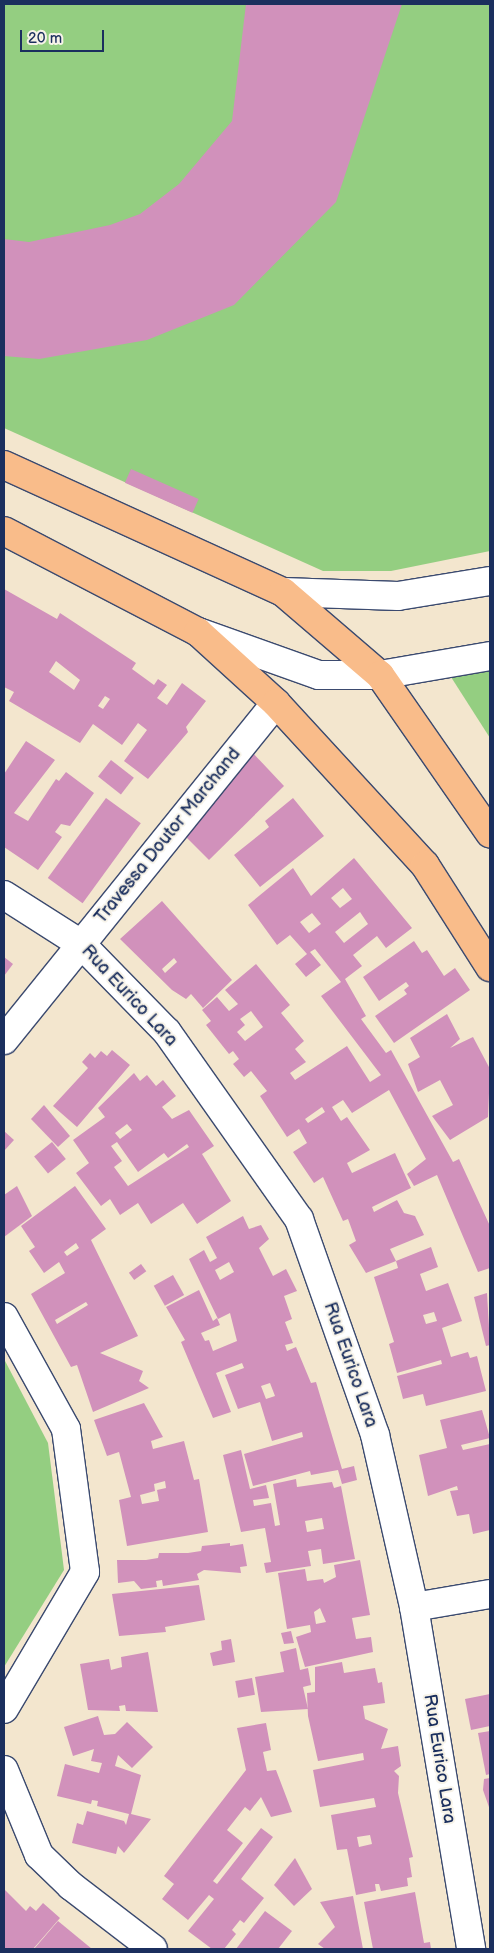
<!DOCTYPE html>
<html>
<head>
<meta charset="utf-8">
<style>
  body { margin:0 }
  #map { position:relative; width:494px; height:1953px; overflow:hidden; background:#f3e6ce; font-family:"Balsamiq Sans",sans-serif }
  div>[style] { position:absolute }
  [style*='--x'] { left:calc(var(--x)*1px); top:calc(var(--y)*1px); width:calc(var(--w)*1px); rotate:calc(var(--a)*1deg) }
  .green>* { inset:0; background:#94ce81 }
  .building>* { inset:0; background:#d191bb; transform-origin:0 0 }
  .roads { filter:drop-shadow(1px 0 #3b4a6f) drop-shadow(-1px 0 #3b4a6f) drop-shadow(0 1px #3b4a6f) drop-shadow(0 -1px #3b4a6f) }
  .minor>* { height:28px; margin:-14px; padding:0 14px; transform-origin:14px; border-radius:14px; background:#fff }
  .major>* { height:28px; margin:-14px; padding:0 14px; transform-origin:14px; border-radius:14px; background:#f9bc8a }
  span { translate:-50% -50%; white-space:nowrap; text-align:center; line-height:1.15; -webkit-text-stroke:4px #f7f3e8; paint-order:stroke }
  .street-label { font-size:18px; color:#1b2f5e }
  .frame { position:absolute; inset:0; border:5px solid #1b2f5e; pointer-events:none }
  .scale { position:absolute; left:20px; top:30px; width:84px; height:22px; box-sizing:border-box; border:2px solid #1b2f5e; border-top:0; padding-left:6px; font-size:15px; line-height:18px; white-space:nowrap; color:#1b2f5e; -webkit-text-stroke:4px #f7f3e8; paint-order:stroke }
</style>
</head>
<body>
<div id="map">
  <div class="green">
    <i style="clip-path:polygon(4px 4px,490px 4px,490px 551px,391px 571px,323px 571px,4px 428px)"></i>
    <i style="clip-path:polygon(490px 670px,490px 738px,451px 677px)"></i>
    <i style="clip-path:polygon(4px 1359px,48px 1443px,64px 1570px,4px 1667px)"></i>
  </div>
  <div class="building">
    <i style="clip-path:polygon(246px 4px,402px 4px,336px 202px,234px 305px,147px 340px,39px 359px,4px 356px,4px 239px,29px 242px,110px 225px,140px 214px,179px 184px,232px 121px)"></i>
    <i style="left:131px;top:469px;width:74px;height:15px;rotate:24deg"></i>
    <i style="clip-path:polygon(evenodd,4px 589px,57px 619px,60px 613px,136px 663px,132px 669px,154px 685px,158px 679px,167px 685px,157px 698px,167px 705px,182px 683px,206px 701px,186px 727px,188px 732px,148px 779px,124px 761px,147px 730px,138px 723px,122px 745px,93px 724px,80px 743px,9px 701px,14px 692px,4px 687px,4px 589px,56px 661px,80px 680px,74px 690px,49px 672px,56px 661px,4px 589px,105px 696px,110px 699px,103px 709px,98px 706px,105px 696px)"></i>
    <i style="clip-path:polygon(26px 741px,55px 760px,14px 813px,28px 821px,56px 779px,59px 781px,66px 772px,94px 793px,70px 826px,61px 824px,55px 832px,62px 837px,38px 870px,4px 847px,4px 774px)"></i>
    <i style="clip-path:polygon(252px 752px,284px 786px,209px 860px,185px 836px)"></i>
    <i style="left:111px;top:760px;width:29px;height:21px;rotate:38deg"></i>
    <i style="left:106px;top:798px;width:43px;height:99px;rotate:36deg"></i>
    <i style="clip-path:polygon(293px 798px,324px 836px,260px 887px,234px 855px,269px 827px,265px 821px)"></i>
    <i style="clip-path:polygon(evenodd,354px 858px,412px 928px,386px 948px,377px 936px,353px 955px,362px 966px,345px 979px,366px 1016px,361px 1019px,386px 1053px,391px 1050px,453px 1162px,459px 1159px,490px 1226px,490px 1268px,478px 1272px,437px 1175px,414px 1186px,407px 1174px,426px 1159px,389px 1090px,352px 1113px,343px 1100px,332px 1107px,341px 1121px,347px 1117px,370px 1150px,347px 1163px,352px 1173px,395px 1153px,411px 1188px,372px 1207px,374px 1212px,397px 1200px,404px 1213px,415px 1216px,424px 1235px,390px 1249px,396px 1261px,366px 1273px,349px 1245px,356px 1241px,348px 1219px,343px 1221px,323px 1177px,314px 1183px,293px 1152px,307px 1143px,299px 1129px,287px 1137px,260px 1096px,267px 1091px,251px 1071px,244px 1077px,233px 1064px,239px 1059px,233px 1051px,229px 1054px,206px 1025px,211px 1021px,202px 1010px,217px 997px,229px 1011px,238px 1004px,225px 990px,256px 964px,290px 1005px,281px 1013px,304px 1041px,295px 1049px,306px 1062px,290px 1073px,295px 1080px,347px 1046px,370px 1082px,381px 1075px,321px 996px,341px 982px,315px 949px,310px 952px,321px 965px,306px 977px,295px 964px,307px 954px,290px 935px,277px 945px,248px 905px,293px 868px,311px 896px,354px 858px,343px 888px,352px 899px,340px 908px,331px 898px,343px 888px,354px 858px,360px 912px,368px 924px,344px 943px,335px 932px,360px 912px,354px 858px,312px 913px,321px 924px,309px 933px,300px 922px,312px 913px,354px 858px,251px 1011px,263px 1027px,245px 1041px,237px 1032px,245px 1025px,240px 1019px,251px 1011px,354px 858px,322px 1107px,325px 1112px,308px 1123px,305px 1119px,322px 1107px)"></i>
    <i style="clip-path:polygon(evenodd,162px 901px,232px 980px,203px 1008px,191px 994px,186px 999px,172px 990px,120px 939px,162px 901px,174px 958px,177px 962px,165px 973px,162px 969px,174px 958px)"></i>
    <i style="clip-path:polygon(414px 941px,422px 953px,427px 950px,444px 976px,455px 968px,470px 990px,394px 1043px,375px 1016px,407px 994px,404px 990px,409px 986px,406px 982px,379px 1001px,363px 977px)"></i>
    <i style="clip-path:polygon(4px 957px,13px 964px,4px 976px)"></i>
    <i style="clip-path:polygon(447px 1014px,460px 1039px,450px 1048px,473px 1037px,490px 1069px,488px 1117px,450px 1140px,432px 1116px,453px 1105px,440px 1080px,418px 1092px,408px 1064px,420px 1057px,410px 1038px)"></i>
    <i style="clip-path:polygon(112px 1050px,130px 1065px,77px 1127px,53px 1106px,88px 1068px,82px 1062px,90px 1053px,95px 1058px,101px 1051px,107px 1056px)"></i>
    <i style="clip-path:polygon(evenodd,134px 1073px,140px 1081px,147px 1075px,156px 1086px,163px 1080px,176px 1096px,162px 1107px,172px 1119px,189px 1110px,214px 1146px,202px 1154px,231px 1201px,197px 1224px,183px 1203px,151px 1224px,138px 1203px,120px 1215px,110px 1199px,101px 1206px,76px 1173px,89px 1163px,73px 1140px,105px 1117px,98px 1108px,134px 1073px,127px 1124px,132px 1130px,120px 1139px,115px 1133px,127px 1124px,134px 1073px,117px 1142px,138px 1172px,164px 1153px,168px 1158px,187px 1144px,189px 1147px,128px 1186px,114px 1167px,122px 1161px,111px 1146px,117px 1142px)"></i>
    <i style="clip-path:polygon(44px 1105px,70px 1136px,58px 1147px,31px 1119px)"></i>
    <i style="clip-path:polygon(4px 1131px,14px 1140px,4px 1151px)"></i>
    <i style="left:52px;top:1142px;width:22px;height:23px;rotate:51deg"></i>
    <i style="clip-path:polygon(17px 1186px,32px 1216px,4px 1237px,4px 1195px)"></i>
    <i style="clip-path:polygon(evenodd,75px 1186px,106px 1229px,91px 1240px,138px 1336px,100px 1353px,143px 1371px,139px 1381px,149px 1388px,93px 1412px,77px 1365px,71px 1367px,31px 1294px,65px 1273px,59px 1262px,44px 1273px,29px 1251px,35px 1247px,21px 1226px,75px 1186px,76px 1243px,79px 1248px,67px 1256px,64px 1252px,76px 1243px,75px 1186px,86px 1302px,88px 1305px,57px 1324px,55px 1320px,86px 1302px)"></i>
    <i style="clip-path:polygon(evenodd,243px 1216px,249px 1229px,261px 1225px,269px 1239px,259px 1248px,273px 1276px,286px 1269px,297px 1291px,284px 1296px,292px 1319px,285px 1322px,293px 1343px,285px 1345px,287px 1351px,296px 1347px,311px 1383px,316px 1382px,342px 1469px,354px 1466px,357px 1480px,342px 1484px,338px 1470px,311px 1475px,310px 1471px,253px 1486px,244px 1454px,303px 1437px,302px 1432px,272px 1441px,260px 1402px,238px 1409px,225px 1375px,244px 1368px,242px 1363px,216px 1373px,231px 1412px,213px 1418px,181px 1342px,185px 1340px,166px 1307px,199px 1290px,213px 1321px,217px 1318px,220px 1325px,201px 1333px,205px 1341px,209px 1340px,213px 1351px,237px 1341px,230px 1313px,218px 1319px,189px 1259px,204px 1250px,210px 1262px,217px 1258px,206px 1237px,243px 1216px,229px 1262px,234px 1272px,220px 1280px,215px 1270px,229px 1262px,243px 1216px,270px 1383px,275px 1396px,266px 1399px,261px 1386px,270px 1383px)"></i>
    <i style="clip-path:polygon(evenodd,431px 1247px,438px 1267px,420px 1274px,426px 1291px,448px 1283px,462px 1321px,442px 1328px,451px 1357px,468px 1352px,470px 1358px,477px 1356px,486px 1391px,426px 1406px,423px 1394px,403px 1399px,397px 1376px,442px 1364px,441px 1360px,397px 1373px,389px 1344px,394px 1342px,374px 1277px,398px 1268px,396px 1261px,431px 1247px,434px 1312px,437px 1321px,426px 1324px,423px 1315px,434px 1312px)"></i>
    <i style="left:141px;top:1264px;width:9px;height:15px;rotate:54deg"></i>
    <i style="left:173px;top:1275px;width:23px;height:22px;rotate:61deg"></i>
    <i style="clip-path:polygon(487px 1293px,490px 1345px,486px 1346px,474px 1297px)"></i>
    <i style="clip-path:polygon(evenodd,144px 1403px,163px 1437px,151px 1441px,153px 1449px,184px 1441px,194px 1480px,199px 1479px,208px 1532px,127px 1546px,119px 1500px,131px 1497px,119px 1452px,107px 1456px,94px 1420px,144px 1403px,165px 1481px,166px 1488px,157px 1490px,159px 1501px,142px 1504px,140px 1495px,155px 1491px,154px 1484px,165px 1481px)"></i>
    <i style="clip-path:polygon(482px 1410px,490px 1438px,461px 1445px,463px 1450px,490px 1444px,490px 1530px,473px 1534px,469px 1514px,457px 1516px,450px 1491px,458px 1490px,457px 1486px,428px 1496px,419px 1455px,447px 1448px,440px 1420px)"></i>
    <i style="clip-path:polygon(evenodd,241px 1450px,250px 1489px,266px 1485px,269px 1498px,253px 1500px,254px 1506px,271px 1503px,275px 1526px,280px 1525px,273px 1484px,296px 1479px,297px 1487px,332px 1482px,334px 1488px,341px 1486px,355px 1559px,323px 1564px,321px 1549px,308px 1551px,311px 1566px,266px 1573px,264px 1563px,271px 1562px,265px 1528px,241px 1532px,223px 1455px,241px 1450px,322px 1518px,324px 1529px,307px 1532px,305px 1521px,322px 1518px)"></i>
    <i style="clip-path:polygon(230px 1543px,230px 1546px,243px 1544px,247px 1566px,240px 1567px,241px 1573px,204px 1570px,197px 1574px,199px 1580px,163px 1586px,162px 1580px,156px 1581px,157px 1587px,141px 1589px,134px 1581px,118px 1583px,117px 1560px,146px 1560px,158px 1558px,159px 1553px,188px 1553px,201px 1551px,202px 1546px)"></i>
    <i style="clip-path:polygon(evenodd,360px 1560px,370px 1615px,352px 1618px,356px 1639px,371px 1637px,373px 1652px,305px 1667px,296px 1637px,311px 1632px,310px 1625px,287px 1629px,278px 1573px,305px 1569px,307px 1581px,323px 1579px,324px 1583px,336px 1577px,334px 1565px,360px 1560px,320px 1608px,326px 1622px,316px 1624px,314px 1612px,320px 1608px)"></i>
    <i style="clip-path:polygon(199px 1585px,205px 1620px,165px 1627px,166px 1632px,119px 1636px,112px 1594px)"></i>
    <i style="clip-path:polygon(291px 1631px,294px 1643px,284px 1644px,281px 1633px)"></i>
    <i style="clip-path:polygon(231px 1639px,235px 1662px,213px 1666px,210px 1653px,222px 1650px,221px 1641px)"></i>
    <i style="clip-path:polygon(296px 1648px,300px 1670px,308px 1668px,311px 1685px,303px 1687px,308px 1709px,261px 1712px,255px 1677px,284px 1672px,280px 1652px)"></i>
    <i style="clip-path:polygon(148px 1652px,158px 1712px,126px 1711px,125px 1705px,119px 1706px,120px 1711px,88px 1710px,80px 1664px,109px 1659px,111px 1670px,122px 1667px,121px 1657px)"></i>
    <i style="clip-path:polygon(evenodd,342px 1662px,344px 1673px,375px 1668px,378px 1683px,382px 1682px,385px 1703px,363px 1706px,365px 1719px,388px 1729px,381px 1749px,398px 1746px,401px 1766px,394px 1771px,399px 1776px,398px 1793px,413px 1857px,409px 1858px,412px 1877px,407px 1878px,408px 1886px,381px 1891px,379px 1884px,375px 1884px,376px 1891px,356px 1895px,347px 1849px,337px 1850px,331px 1815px,376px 1807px,374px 1798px,320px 1807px,313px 1770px,364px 1760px,363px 1753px,318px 1761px,308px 1716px,307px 1693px,315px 1692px,315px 1667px,342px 1662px,370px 1835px,372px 1844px,359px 1847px,357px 1837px,370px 1835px)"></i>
    <i style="left:252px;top:1678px;width:17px;height:17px;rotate:80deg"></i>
    <i style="clip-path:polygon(490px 1694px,490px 1726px,471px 1730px,465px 1699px)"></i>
    <i style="clip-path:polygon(98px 1716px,104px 1735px,115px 1734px,127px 1722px,153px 1747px,132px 1768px,118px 1755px,115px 1766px,141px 1775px,131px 1814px,151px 1819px,124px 1853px,118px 1846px,116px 1854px,72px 1843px,77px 1823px,83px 1825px,87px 1811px,124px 1821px,126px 1825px,129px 1814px,97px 1806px,98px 1801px,92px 1800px,91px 1804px,57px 1796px,65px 1764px,99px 1773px,102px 1763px,91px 1761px,94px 1749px,73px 1756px,64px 1727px)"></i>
    <i style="clip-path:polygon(266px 1723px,271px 1750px,263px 1752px,267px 1771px,276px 1770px,292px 1812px,271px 1817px,261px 1797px,250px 1811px,245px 1807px,227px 1830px,243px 1843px,213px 1881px,217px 1884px,261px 1828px,273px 1837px,241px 1879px,264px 1898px,244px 1923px,240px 1920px,232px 1930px,236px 1934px,224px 1949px,212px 1949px,188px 1931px,214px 1899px,209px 1895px,188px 1920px,162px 1899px,174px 1884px,164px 1876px,246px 1770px,237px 1728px)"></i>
    <i style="clip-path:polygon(490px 1731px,490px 1774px,486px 1775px,478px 1733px)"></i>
    <i style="clip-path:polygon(490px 1778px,490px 1810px,483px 1790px,484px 1779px)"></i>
    <i style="clip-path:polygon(295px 1858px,312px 1889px,294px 1906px,274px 1885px)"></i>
    <i style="clip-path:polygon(4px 1889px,26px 1911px,30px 1906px,36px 1911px,43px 1903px,60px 1918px,33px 1949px,4px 1949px)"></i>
    <i style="clip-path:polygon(415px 1892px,424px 1943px,430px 1942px,431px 1949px,373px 1949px,364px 1902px)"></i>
    <i style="clip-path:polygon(353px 1896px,363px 1949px,325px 1949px,318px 1944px,335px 1927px,320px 1902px)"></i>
    <i style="clip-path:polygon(265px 1911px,292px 1931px,278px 1949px,236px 1949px)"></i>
    <i style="clip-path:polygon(58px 1921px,92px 1949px,34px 1949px)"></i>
  </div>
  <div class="roads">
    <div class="minor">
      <i style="--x:283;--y:592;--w:115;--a:2"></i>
      <i style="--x:398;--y:596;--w:93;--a:-9.3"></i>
      <i style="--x:198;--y:632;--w:128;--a:19.6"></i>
      <i style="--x:319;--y:675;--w:61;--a:0"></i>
      <i style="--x:380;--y:675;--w:112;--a:-9.8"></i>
      <i style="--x:4;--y:895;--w:91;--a:32.5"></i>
      <i style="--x:81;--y:944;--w:123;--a:45.7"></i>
      <i style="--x:167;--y:1032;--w:229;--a:54.8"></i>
      <i style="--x:299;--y:1219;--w:229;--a:70.6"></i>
      <i style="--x:375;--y:1435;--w:176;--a:77.2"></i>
      <i style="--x:414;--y:1607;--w:347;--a:80.5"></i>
      <i style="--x:4;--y:1040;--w:433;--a:-51.1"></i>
      <i style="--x:4;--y:1317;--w:128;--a:61"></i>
      <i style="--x:66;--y:1429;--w:144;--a:82.4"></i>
      <i style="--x:85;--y:1572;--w:159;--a:120.6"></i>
      <i style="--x:414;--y:1607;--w:77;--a:-9.7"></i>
      <i style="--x:4;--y:1770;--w:92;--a:67.6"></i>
      <i style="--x:39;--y:1855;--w:45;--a:44.1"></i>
      <i style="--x:71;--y:1886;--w:103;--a:37.5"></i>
    </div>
    <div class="major">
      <i style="--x:4;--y:465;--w:307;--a:24.5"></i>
      <i style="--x:283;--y:592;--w:128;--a:40.6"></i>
      <i style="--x:380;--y:675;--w:193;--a:55.2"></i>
      <i style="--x:4;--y:531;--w:219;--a:27.5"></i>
      <i style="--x:198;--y:632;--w:105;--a:42.3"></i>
      <i style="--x:276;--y:703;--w:220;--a:47.4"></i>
      <i style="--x:425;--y:865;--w:121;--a:57.5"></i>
    </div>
  </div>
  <div class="street-label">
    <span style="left:168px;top:836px;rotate:-51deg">Travessa Doutor Marchand</span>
    <span style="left:129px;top:996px;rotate:47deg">Rua Eurico Lara</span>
    <span style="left:350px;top:1365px;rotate:71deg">Rua Eurico Lara</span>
    <span style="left:439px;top:1759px;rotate:81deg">Rua Eurico Lara</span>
  </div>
  <div class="frame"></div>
  <div class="scale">20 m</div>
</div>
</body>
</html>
